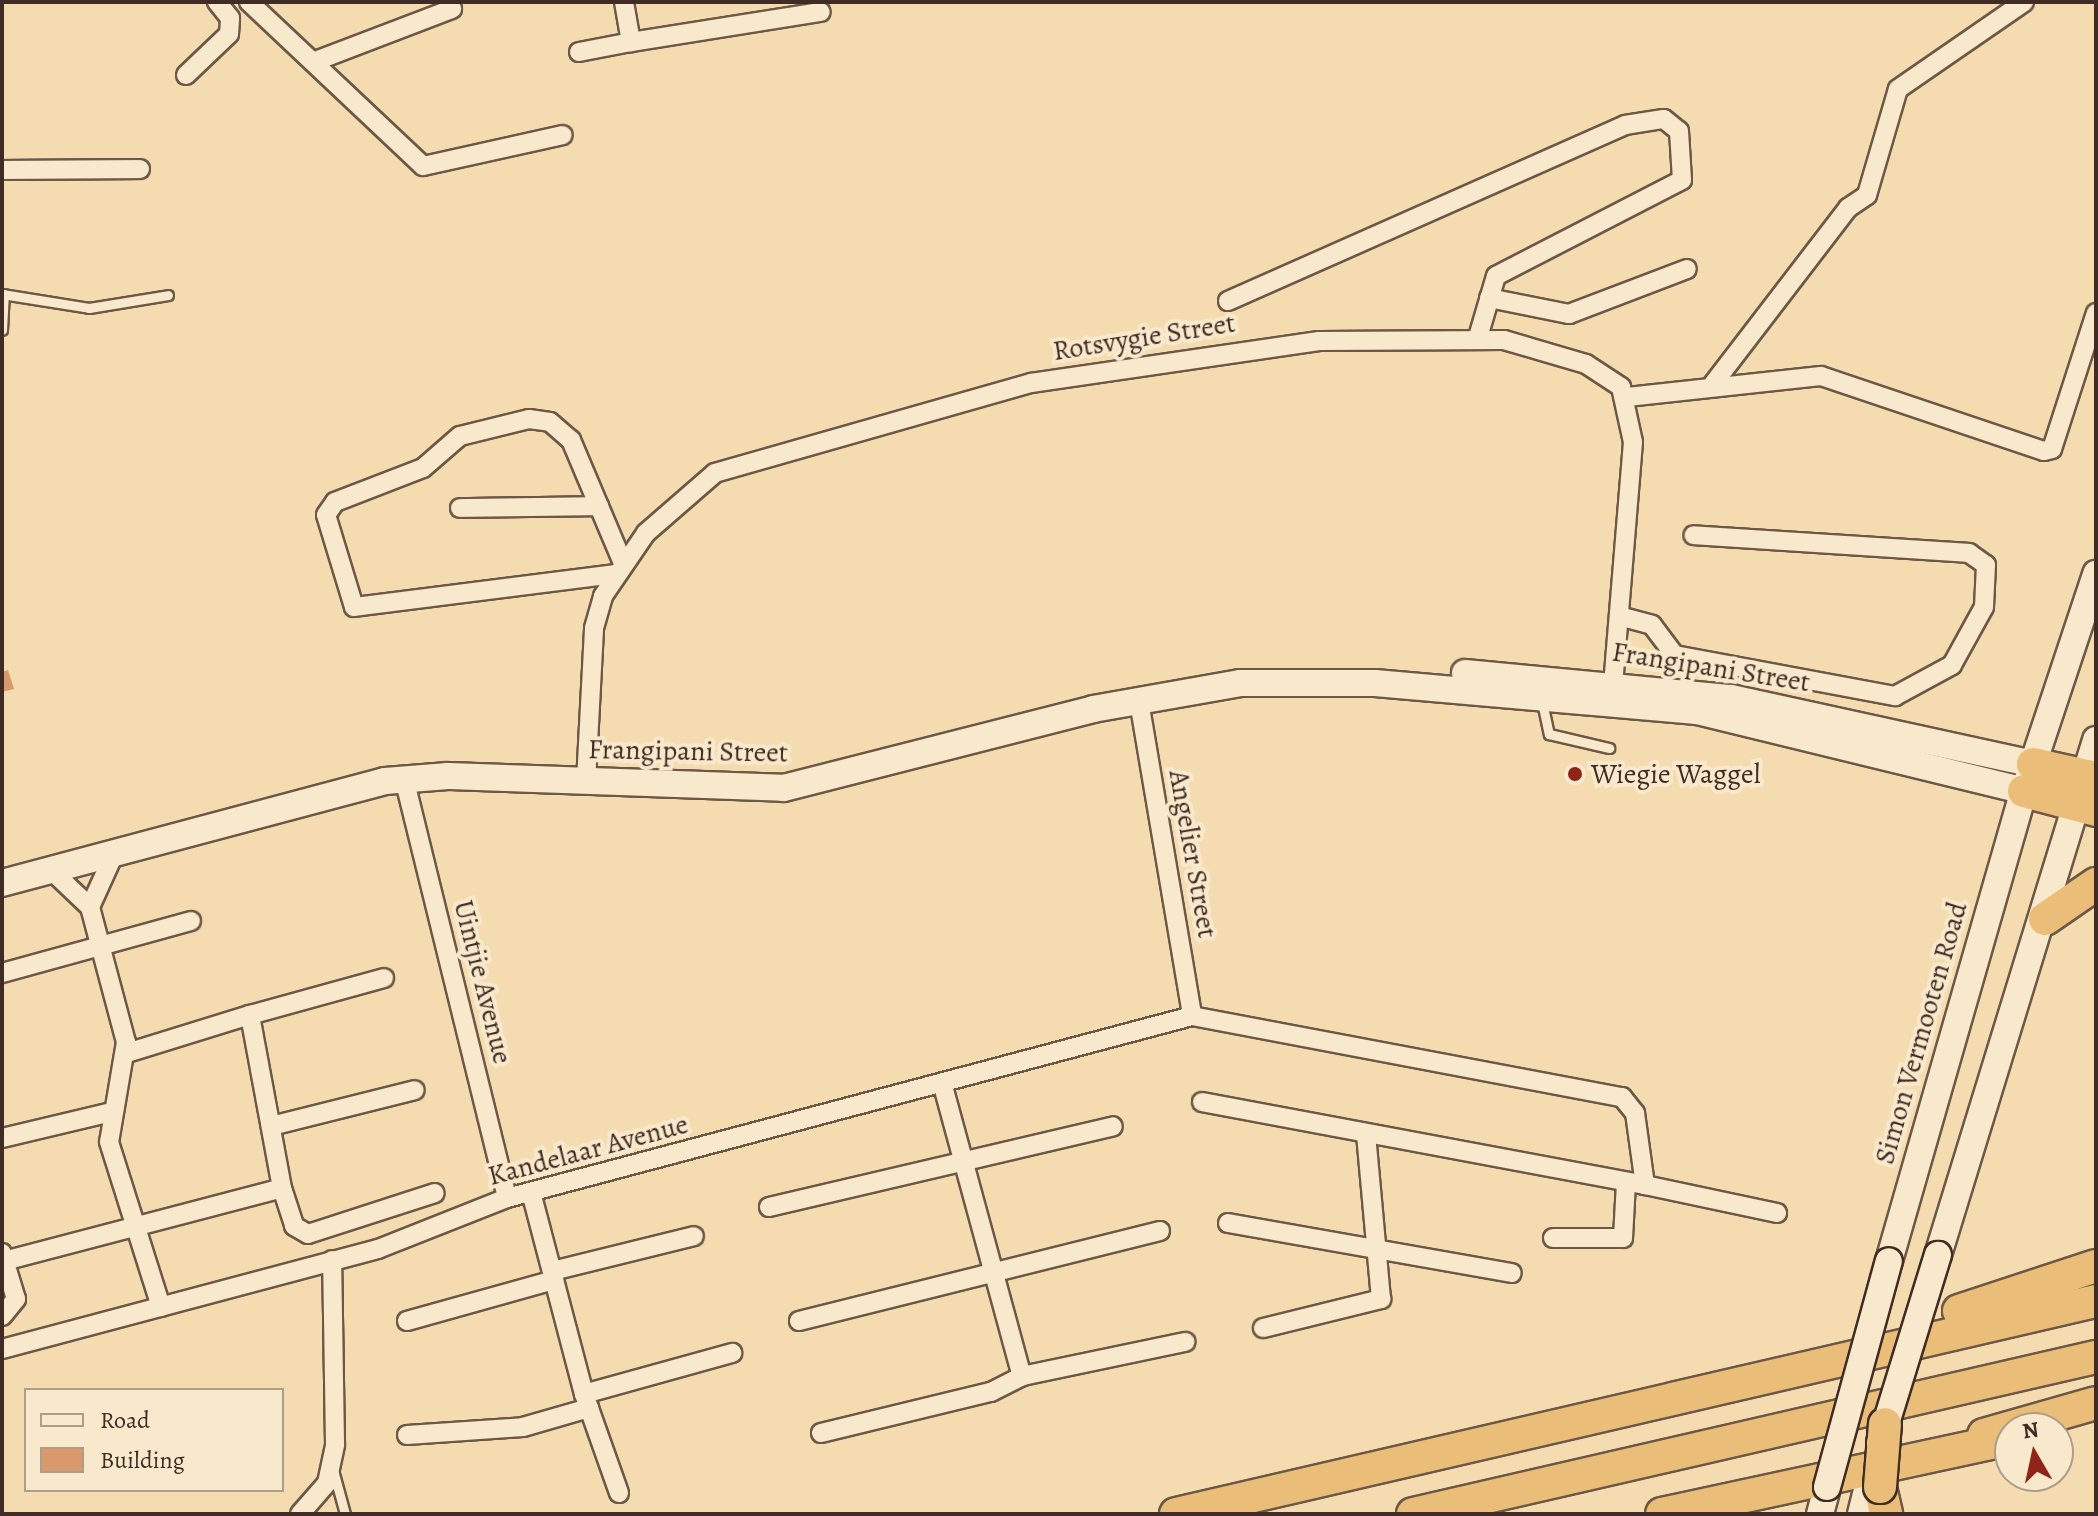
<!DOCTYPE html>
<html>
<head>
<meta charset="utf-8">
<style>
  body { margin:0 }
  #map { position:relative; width:2098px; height:1516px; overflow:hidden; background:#f5dcb0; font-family:Alegreya,serif }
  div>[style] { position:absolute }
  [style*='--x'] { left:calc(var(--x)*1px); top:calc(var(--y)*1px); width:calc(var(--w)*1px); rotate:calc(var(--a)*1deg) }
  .building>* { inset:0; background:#d9996d }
  .roads { filter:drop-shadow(2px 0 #6d5847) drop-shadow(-2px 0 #6d5847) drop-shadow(0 2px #6d5847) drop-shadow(0 -2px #6d5847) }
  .lane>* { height:9px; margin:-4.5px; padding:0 4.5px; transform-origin:4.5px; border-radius:4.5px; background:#f8e8cc }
  .street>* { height:18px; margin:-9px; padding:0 9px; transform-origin:9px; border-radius:9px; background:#f8e8cc }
  .secondary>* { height:26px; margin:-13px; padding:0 13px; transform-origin:13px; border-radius:13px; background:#f8e8cc }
  .highway>* { height:32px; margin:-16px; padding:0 16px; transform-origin:16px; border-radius:16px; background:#eabe78 }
  .bridges { filter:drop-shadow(2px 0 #402c24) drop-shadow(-2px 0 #402c24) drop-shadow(0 2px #402c24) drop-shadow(0 -2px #402c24) }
  .secondary-bridge>* { height:26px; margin:-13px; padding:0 13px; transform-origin:13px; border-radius:13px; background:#f8e8cc }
  .highway-bridge>* { height:32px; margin:-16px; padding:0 16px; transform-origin:16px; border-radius:16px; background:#eabe78 }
  .dots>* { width:22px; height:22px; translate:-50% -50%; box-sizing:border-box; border:4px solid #f8e8cc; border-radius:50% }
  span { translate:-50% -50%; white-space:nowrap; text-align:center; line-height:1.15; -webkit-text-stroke:8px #f8e8cc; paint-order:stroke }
  .street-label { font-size:28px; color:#402c24 }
  .poi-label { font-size:28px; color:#402c24 }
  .left { translate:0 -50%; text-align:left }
  .frame { position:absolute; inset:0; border:4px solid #402c24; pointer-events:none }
  .legend { position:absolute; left:24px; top:1388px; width:260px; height:104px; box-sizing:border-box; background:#f8e8cc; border:2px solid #ae9d89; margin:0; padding:10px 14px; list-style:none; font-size:24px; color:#402c24 }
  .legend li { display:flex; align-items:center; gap:16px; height:40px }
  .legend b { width:40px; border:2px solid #ae9d89 }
  .north { position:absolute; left:1994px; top:1412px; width:80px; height:80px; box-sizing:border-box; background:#f8e8cc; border:2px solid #ae9d89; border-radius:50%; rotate:351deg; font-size:22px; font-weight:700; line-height:32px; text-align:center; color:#402c24 }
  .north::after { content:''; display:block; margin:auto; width:28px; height:36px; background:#8f2418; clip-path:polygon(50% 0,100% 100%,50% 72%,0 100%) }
</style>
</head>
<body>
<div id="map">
  <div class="building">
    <i style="clip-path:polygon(8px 670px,14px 689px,2px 692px,2px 672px)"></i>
  </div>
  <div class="roads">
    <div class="lane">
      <i style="--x:2;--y:294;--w:88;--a:9.1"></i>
      <i style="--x:89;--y:308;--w:80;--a:-9.3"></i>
      <i style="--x:2;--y:330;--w:36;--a:-87"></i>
      <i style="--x:1542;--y:702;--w:33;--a:78"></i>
      <i style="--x:1549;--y:734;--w:62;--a:13.1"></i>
      <i style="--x:333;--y:1470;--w:46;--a:74.7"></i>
    </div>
    <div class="street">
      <i style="--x:249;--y:2;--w:239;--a:43.3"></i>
      <i style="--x:423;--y:166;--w:143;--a:-12.5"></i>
      <i style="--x:624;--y:2;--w:41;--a:80.1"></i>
      <i style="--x:631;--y:42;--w:192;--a:-9"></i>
      <i style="--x:579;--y:52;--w:53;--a:-10.9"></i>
      <i style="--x:313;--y:62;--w:149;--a:-20.9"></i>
      <i style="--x:186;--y:75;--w:59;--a:-43.6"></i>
      <i style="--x:229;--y:34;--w:16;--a:-86"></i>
      <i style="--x:230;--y:18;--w:21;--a:-129"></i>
      <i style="--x:2;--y:170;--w:138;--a:-0.4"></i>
      <i style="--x:1489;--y:298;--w:82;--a:11.3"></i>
      <i style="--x:1569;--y:314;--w:126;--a:-20.9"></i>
      <i style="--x:1228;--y:301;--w:434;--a:-23.9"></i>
      <i style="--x:1625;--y:125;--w:39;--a:-9"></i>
      <i style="--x:1664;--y:119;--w:19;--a:39"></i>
      <i style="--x:1679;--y:131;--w:49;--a:86.5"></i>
      <i style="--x:1682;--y:180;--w:209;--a:152.7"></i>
      <i style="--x:1496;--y:276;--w:64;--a:106.4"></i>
      <i style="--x:1713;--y:384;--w:222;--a:-52.5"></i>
      <i style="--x:1848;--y:208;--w:23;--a:-34"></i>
      <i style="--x:1867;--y:195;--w:110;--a:-73.7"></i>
      <i style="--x:1898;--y:89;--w:153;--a:-34.6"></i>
      <i style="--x:1627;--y:397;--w:195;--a:-6.2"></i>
      <i style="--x:1821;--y:376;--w:235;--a:18.6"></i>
      <i style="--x:2044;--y:451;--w:8;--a:-14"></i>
      <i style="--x:2052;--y:449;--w:143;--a:-72.1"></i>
      <i style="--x:460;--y:508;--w:139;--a:-0.8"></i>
      <i style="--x:615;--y:574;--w:263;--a:172.8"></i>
      <i style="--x:354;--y:607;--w:96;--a:-106.9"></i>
      <i style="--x:326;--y:515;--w:16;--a:-55"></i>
      <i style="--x:335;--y:502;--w:94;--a:-21.1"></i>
      <i style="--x:423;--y:468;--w:49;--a:-40.9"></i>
      <i style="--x:460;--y:436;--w:71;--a:-13.8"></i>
      <i style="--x:529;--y:419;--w:21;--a:8"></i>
      <i style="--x:550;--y:422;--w:28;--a:41"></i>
      <i style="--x:571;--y:440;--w:131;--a:67.1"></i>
      <i style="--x:1619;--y:616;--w:34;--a:15"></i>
      <i style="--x:1652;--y:625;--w:38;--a:53"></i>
      <i style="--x:1675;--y:655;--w:224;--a:10.6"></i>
      <i style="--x:1895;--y:696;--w:65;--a:-28.5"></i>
      <i style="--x:1952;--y:665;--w:66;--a:-61.1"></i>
      <i style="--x:1984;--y:607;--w:42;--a:-87.3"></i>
      <i style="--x:1986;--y:565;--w:21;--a:-145"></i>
      <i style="--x:1969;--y:553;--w:276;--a:-176.3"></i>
      <i style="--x:1139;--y:701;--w:319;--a:80.4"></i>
      <i style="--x:404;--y:778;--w:432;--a:76.2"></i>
      <i style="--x:586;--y:782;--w:154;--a:-87"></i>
      <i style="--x:594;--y:628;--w:33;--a:-74"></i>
      <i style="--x:603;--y:596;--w:76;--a:-55.7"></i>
      <i style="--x:646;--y:533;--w:91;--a:-41"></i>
      <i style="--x:715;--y:473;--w:329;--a:-15.9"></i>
      <i style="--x:1031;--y:383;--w:291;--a:-8.3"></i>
      <i style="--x:1319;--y:341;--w:185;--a:-0.3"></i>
      <i style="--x:1504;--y:340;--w:85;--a:16.3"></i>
      <i style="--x:1586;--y:364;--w:42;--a:33.3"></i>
      <i style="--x:1621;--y:387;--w:56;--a:77.7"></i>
      <i style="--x:1633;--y:442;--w:254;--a:94.7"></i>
      <i style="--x:51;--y:870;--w:54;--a:43.5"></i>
      <i style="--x:90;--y:907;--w:140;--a:75.1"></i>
      <i style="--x:126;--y:1042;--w:101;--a:99.6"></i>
      <i style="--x:109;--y:1142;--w:173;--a:72.5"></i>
      <i style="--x:90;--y:907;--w:60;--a:-65.6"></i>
      <i style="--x:2;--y:973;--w:196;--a:-15.4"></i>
      <i style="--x:127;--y:1053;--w:129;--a:-17.2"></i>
      <i style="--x:943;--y:1086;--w:301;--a:74.8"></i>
      <i style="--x:1022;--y:1376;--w:167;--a:-11.8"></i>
      <i style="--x:1202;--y:1102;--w:451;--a:10.6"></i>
      <i style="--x:271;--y:1126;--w:148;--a:-14"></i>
      <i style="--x:2;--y:1138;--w:109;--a:-13.3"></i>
      <i style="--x:282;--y:1188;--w:176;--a:-100.5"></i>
      <i style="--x:250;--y:1015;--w:139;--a:-15.4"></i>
      <i style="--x:531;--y:1192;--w:209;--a:75.3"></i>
      <i style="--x:584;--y:1394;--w:105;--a:70.5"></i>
      <i style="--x:769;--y:1207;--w:353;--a:-13.2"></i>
      <i style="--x:1228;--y:1223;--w:288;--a:10"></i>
      <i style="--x:1553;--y:1238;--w:70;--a:0"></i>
      <i style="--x:1623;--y:1238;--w:56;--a:-86.9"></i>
      <i style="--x:2;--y:1253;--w:48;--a:73.1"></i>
      <i style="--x:16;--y:1299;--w:22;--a:129"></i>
      <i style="--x:4;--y:1261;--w:287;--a:-14.7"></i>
      <i style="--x:282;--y:1188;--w:40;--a:72"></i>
      <i style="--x:294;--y:1226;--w:16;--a:30"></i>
      <i style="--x:308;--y:1234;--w:133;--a:-17.9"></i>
      <i style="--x:552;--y:1271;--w:146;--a:-13.8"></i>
      <i style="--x:407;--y:1321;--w:153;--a:-15.6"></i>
      <i style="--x:799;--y:1321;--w:372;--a:-14"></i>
      <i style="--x:1263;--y:1328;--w:122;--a:-13.8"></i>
      <i style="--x:1381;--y:1299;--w:165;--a:-95.2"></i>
      <i style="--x:2;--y:1349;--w:389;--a:-14.9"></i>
      <i style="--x:378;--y:1249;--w:139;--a:-21.6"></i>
      <i style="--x:507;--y:1198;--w:709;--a:-14.88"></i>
      <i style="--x:1192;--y:1016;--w:438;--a:10.7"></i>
      <i style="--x:1622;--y:1097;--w:21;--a:51"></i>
      <i style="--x:1635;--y:1113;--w:73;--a:82.1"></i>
      <i style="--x:1645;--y:1185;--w:135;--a:12"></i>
      <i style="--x:584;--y:1394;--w:154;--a:-15.5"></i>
      <i style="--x:821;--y:1433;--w:175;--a:-13.6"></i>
      <i style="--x:991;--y:1392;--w:35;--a:-27"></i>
      <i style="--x:407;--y:1435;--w:116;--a:-3.9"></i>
      <i style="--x:523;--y:1427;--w:69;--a:-16.1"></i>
      <i style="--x:300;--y:1514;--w:41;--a:-48.9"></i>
      <i style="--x:327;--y:1483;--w:40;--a:-78"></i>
      <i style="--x:335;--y:1444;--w:184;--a:-90.9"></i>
    </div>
    <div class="secondary">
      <i style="--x:1465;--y:673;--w:267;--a:5.4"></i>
      <i style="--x:1731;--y:698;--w:309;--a:12.3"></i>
      <i style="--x:2;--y:883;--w:396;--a:-14.9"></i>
      <i style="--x:385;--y:781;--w:63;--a:-4.5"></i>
      <i style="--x:448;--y:776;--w:336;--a:2"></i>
      <i style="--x:784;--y:788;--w:319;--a:-14.3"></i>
      <i style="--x:1093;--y:709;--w:149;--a:-10"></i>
      <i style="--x:1240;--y:683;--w:135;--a:0"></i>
      <i style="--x:1375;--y:683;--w:323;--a:5"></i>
      <i style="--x:1697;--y:711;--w:337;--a:13.7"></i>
      <i style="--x:1938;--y:1255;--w:539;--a:-72.94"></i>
      <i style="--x:1889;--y:1261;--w:489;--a:-74"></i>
      <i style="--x:2024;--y:791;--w:229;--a:-71.6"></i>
      <i style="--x:1820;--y:1514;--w:28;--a:-75"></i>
      <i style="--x:1861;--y:1514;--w:37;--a:-76"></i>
    </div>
    <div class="highway">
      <i style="--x:2033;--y:764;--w:65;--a:12.5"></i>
      <i style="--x:2024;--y:791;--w:74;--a:14.8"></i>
      <i style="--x:2045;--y:919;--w:62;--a:-34.5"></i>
      <i style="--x:1959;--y:1311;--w:144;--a:-18.2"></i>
      <i style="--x:1984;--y:1435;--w:116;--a:-15.9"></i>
      <i style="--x:1880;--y:1487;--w:28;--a:77"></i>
      <i style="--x:1176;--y:1514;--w:944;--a:-13.04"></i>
      <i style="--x:1413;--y:1514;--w:701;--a:-12.95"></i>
      <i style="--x:1662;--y:1514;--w:356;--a:-12.2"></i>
    </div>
  </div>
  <div class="bridges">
    <div class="secondary-bridge">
      <i style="--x:1880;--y:1443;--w:197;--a:-72.9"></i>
      <i style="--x:1827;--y:1487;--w:234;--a:-74.7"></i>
    </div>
    <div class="highway-bridge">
      <i style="--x:1880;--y:1487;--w:63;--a:-85.5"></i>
    </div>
  </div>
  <div class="dots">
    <i style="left:1575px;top:774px;background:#8f2418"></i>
  </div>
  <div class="street-label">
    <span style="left:1144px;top:337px;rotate:-9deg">Rotsvygie Street</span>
    <span style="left:1711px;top:667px;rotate:9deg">Frangipani Street</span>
    <span style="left:688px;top:751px;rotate:1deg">Frangipani Street</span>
    <span style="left:1193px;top:854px;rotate:80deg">Angelier Street</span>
    <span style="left:483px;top:982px;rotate:76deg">Uintjie Avenue</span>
    <span style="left:1921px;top:1033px;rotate:-74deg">Simon Vermooten Road</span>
    <span style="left:588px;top:1150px;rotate:-15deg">Kandelaar Avenue</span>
  </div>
  <div class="poi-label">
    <span class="left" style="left:1591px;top:774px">Wiegie Waggel</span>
  </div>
  <div class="frame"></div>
  <ul class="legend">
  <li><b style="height:10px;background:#f8e8cc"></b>Road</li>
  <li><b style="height:22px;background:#d9996d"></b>Building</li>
  </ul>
  <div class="north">N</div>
</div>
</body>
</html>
